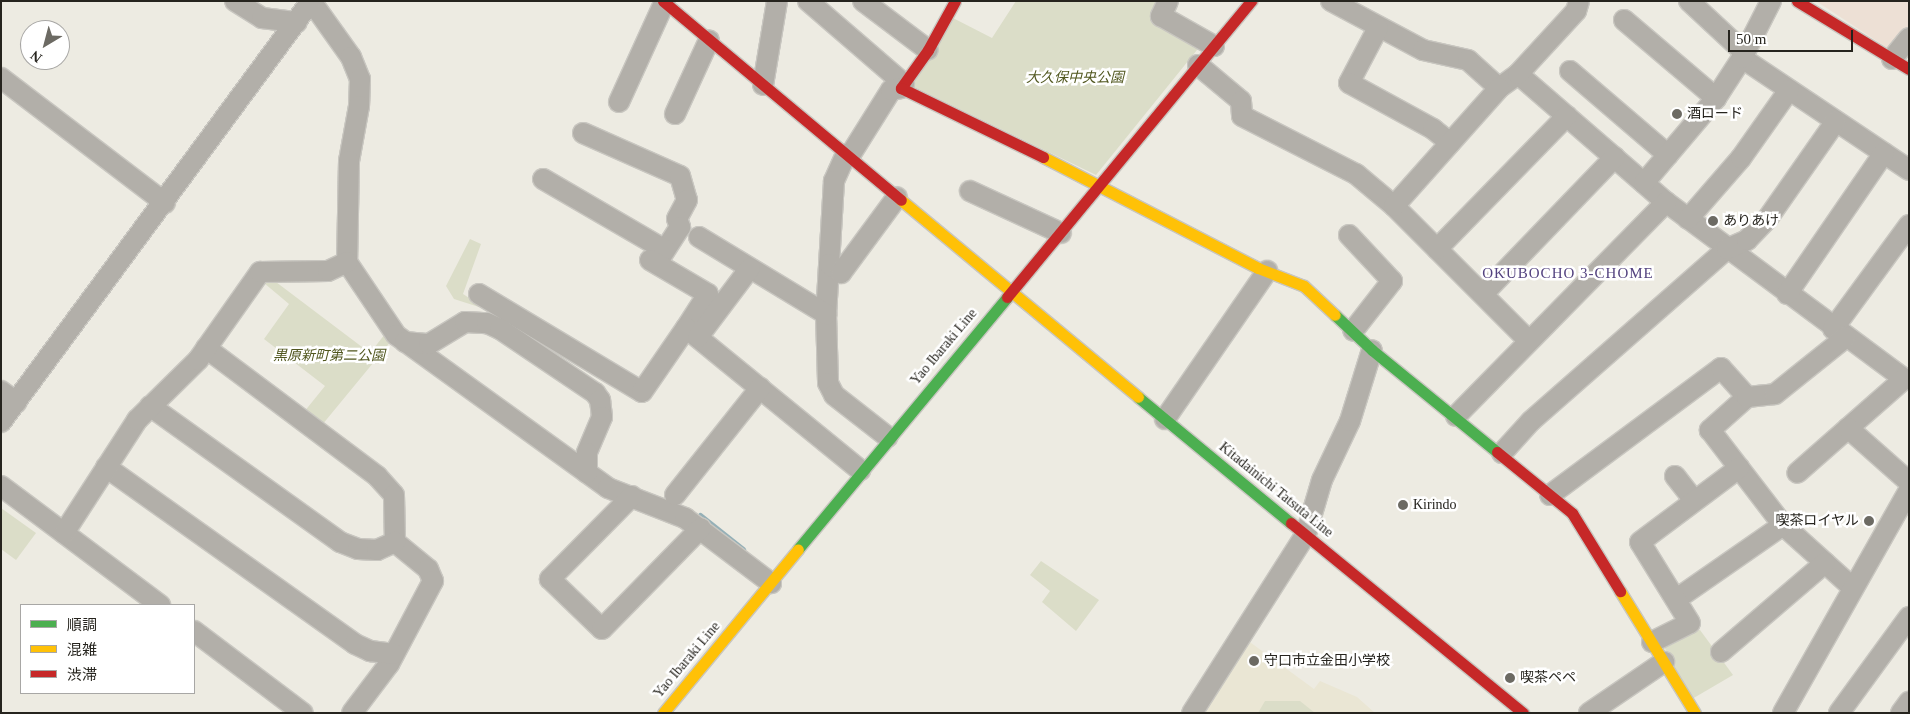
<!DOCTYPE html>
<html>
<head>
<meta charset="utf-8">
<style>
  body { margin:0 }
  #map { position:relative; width:1910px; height:714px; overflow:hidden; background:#edebe2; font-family:"Times New Roman","Noto Sans JP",serif }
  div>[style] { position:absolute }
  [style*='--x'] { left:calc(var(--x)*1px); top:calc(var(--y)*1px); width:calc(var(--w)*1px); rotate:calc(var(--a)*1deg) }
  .built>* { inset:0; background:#eae6d4 }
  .industrial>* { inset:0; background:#ede0d5 }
  .green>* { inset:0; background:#dbddc8 }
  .stream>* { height:5px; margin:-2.5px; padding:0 2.5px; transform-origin:2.5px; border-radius:2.5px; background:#95b0b7 }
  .roads { filter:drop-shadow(1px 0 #c8c6c0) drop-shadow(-1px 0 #c8c6c0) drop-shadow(0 1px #c8c6c0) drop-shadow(0 -1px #c8c6c0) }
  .street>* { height:20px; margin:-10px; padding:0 10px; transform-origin:10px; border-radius:10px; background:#b2afa9 }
  .fast>* { height:11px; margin:-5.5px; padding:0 5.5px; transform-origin:5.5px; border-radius:5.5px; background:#4caf50 }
  .slow>* { height:11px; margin:-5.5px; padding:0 5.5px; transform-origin:5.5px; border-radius:5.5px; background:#ffc107 }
  .jam>* { height:11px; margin:-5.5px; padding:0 5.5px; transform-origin:5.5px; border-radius:5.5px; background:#c62828 }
  .dots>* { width:14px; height:14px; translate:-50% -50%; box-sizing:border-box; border:2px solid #fff; border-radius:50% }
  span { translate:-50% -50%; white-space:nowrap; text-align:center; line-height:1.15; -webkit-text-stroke:5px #fff; paint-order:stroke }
  .park-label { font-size:14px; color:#51571f; font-style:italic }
  .poi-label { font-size:14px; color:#26241e }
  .left { translate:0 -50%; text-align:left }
  .right { translate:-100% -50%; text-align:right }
  .street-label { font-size:14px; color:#26241e }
  .neighbourhood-label { font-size:15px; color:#53427f; letter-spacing:1px }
  .frame { position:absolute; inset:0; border:2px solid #26241e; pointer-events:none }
  .legend { position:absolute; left:20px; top:604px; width:175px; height:90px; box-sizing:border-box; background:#fff; border:1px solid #a8a7a5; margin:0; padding:6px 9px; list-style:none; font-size:15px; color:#26241e }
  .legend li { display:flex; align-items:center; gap:10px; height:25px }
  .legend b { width:25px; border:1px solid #a8a7a5 }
  .north { position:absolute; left:20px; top:20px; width:50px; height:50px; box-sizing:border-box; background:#fff; border:1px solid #a8a7a5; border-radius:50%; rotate:217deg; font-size:14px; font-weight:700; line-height:20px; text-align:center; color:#26241e }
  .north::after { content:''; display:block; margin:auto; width:18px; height:22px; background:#6c6a63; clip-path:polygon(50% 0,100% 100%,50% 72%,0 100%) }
  .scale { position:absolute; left:1728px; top:30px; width:125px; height:22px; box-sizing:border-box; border:2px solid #26241e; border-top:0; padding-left:6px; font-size:15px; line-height:18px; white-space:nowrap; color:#26241e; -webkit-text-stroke:4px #fff; paint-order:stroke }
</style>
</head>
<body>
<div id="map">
  <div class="built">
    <i style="clip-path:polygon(1247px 640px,1314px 689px,1320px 681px,1357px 697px,1375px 713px,1199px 713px)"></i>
  </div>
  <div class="industrial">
    <i style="clip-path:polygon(1816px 1px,1909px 1px,1909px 29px,1892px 51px)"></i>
  </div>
  <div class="green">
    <i style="clip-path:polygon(1016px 1px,1162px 1px,1201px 45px,1096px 175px,912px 86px,953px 18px,992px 38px)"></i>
    <i style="clip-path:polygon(470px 239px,481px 244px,463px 294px,480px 305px,479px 307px,454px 299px,446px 286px)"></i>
    <i style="clip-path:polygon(272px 279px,370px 353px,385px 334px,392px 340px,322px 425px,304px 412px,325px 386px,264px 339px,289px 304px,264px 283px)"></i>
    <i style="clip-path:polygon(1px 508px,36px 533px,16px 560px,1px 549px)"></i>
    <i style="clip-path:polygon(1041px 561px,1099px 600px,1076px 631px,1042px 602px,1050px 591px,1030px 575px)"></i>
    <i style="clip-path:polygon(1700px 630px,1733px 675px,1692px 699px,1661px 641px)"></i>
    <i style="clip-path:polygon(1265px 701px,1300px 701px,1315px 713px,1258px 713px)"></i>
  </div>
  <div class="stream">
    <i style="--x:700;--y:515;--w:55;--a:38.3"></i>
  </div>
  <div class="roads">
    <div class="street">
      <i style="--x:235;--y:1;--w:32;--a:32"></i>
      <i style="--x:262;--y:18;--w:35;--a:7"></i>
      <i style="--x:311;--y:1;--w:69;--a:54.5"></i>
      <i style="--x:351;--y:57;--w:24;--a:68"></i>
      <i style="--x:360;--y:79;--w:27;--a:92"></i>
      <i style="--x:359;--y:106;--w:56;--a:100.3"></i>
      <i style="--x:349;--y:161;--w:101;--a:91.1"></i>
      <i style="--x:347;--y:262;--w:88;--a:56.1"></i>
      <i style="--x:396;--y:335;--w:261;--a:35.8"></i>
      <i style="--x:608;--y:488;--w:83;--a:21.3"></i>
      <i style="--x:685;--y:518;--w:108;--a:37.1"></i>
      <i style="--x:808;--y:1;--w:127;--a:40.8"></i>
      <i style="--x:863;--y:1;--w:81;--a:37"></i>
      <i style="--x:1168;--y:1;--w:17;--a:115"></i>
      <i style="--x:1161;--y:16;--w:61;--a:29.5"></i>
      <i style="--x:1331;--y:1;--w:104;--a:28"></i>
      <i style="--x:1423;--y:50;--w:46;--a:12.5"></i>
      <i style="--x:1468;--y:60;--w:42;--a:42.1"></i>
      <i style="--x:1499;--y:88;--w:24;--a:-36"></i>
      <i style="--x:1518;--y:74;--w:196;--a:40.9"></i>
      <i style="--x:1666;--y:202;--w:297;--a:36.6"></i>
      <i style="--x:1904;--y:379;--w:142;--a:138.7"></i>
      <i style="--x:1689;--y:1;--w:76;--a:42.9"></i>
      <i style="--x:1624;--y:20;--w:121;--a:40.3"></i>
      <i style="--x:1378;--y:28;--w:62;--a:117.8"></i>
      <i style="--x:1349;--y:83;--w:96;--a:28.7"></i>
      <i style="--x:1433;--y:129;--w:22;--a:39"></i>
      <i style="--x:1742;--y:58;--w:201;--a:33.8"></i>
      <i style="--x:1892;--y:59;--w:27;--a:-51"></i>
      <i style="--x:1198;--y:65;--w:56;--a:39.9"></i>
      <i style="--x:1241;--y:101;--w:15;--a:86"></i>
      <i style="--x:1242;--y:116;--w:128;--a:27"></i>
      <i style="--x:1356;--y:174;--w:50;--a:40.1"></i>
      <i style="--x:1394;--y:206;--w:190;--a:45"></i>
      <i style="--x:1570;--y:71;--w:129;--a:40.6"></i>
      <i style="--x:1518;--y:74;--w:86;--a:-47.4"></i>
      <i style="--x:1576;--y:11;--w:10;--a:-73"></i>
      <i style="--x:1;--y:78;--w:206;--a:37.3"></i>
      <i style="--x:763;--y:85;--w:85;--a:-80.5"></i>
      <i style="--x:619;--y:102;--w:111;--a:-65.5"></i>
      <i style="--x:675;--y:114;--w:81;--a:-65.3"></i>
      <i style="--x:583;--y:133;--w:106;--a:23.9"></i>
      <i style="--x:680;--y:176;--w:25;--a:74"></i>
      <i style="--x:687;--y:200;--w:21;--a:118"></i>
      <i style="--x:677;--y:219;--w:9;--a:69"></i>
      <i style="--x:680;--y:227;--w:43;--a:122.6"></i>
      <i style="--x:846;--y:154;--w:30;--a:114"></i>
      <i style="--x:834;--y:181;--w:133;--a:93.4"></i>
      <i style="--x:826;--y:314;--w:69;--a:88.3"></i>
      <i style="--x:828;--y:383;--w:13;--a:63"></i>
      <i style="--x:834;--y:395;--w:68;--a:37.9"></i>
      <i style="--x:849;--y:157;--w:79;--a:-57.9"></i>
      <i style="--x:891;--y:90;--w:10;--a:-11"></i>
      <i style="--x:543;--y:179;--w:141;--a:30.2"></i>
      <i style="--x:1644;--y:183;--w:111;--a:-49.7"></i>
      <i style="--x:1716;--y:98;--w:48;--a:-57"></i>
      <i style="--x:1742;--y:58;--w:64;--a:-63"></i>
      <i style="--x:970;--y:191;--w:100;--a:24.8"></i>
      <i style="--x:1394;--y:206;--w:158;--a:-48.3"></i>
      <i style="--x:1688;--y:219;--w:81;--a:-49"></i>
      <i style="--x:1741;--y:158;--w:83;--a:-54.8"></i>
      <i style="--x:1349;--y:235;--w:63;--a:46.9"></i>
      <i style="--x:1392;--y:281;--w:63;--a:128"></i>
      <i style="--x:699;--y:237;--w:149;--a:31.2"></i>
      <i style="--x:1437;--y:249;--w:186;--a:-45.7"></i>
      <i style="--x:650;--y:260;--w:67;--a:30.4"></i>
      <i style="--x:708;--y:294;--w:40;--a:122.9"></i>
      <i style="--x:686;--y:328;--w:225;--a:39.2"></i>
      <i style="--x:829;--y:264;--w:15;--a:37"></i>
      <i style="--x:841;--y:273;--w:94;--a:-53.6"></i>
      <i style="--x:479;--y:294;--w:190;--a:31"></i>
      <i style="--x:642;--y:392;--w:78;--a:-55.5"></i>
      <i style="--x:1483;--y:294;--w:190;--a:-46.1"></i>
      <i style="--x:1787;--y:294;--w:171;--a:-55.5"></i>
      <i style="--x:1833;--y:329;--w:129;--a:-53.8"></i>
      <i style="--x:698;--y:337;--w:86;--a:-53"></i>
      <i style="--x:405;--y:342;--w:24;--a:5"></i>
      <i style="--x:429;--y:344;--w:42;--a:-31.4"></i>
      <i style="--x:465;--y:322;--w:22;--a:3"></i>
      <i style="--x:487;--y:323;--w:14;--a:25"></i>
      <i style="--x:500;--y:329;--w:115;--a:34"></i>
      <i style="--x:595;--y:393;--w:9;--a:54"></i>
      <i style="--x:600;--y:400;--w:17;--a:83"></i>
      <i style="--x:602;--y:417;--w:39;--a:113"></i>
      <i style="--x:587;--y:453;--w:20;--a:90"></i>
      <i style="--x:206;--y:348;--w:214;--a:36.8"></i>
      <i style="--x:377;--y:476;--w:25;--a:48"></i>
      <i style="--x:394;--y:495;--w:47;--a:88.8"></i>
      <i style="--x:395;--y:542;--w:43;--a:39.3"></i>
      <i style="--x:428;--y:569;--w:13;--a:67"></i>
      <i style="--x:433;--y:581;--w:94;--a:117.9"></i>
      <i style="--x:389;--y:664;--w:61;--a:127.1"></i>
      <i style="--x:1;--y:391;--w:19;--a:36"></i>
      <i style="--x:1747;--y:397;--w:50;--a:138.3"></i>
      <i style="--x:1710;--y:430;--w:120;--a:52.5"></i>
      <i style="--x:1783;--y:525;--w:94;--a:42"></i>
      <i style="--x:150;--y:406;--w:234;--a:35.6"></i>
      <i style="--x:340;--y:542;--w:19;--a:21"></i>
      <i style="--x:358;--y:549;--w:19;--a:3"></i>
      <i style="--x:377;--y:550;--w:20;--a:-24"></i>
      <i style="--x:1456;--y:416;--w:300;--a:-45.5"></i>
      <i style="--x:1165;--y:419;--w:180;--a:-55.4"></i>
      <i style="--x:1;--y:422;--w:523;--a:-53.63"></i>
      <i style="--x:1848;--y:428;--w:81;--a:41.5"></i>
      <i style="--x:1502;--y:453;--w:43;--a:-47.8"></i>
      <i style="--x:1531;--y:421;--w:261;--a:-41.3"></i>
      <i style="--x:1727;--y:249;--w:22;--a:-24"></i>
      <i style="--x:1747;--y:240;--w:30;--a:-46"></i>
      <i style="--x:1768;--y:218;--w:118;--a:-55"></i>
      <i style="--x:106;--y:467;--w:305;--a:35.4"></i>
      <i style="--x:355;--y:644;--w:17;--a:25"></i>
      <i style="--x:370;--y:651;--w:24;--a:7"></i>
      <i style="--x:1675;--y:476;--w:31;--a:52"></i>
      <i style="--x:1;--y:486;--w:199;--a:36.8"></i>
      <i style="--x:675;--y:495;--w:137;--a:-51.5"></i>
      <i style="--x:1550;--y:495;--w:213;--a:-36.6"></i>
      <i style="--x:1721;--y:368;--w:39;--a:48"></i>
      <i style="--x:1747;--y:397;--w:28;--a:-6"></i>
      <i style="--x:1775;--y:394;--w:90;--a:-38.7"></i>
      <i style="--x:632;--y:496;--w:117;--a:134.7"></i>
      <i style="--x:550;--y:579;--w:72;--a:43.9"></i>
      <i style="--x:602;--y:629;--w:141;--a:-45.6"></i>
      <i style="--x:64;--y:533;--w:135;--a:-57.1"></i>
      <i style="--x:137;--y:420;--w:86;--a:-44.5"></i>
      <i style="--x:198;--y:360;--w:108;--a:-54.8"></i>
      <i style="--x:260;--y:272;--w:68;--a:-0.8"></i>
      <i style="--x:328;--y:271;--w:21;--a:-25"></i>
      <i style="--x:1678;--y:598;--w:128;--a:-34.8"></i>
      <i style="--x:194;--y:631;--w:136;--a:37"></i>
      <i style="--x:1652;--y:642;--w:42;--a:-26.6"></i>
      <i style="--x:1690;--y:623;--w:95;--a:-121.7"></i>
      <i style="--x:1640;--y:542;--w:124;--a:-36.8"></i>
      <i style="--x:1721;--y:652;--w:137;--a:-40.6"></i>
      <i style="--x:1192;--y:713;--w:212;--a:-57.5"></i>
      <i style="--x:1306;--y:534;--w:56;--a:-73.5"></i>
      <i style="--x:1322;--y:480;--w:65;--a:-64.6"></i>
      <i style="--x:1350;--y:421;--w:74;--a:-72.8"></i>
      <i style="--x:1589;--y:713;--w:91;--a:-34.2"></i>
      <i style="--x:1783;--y:713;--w:256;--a:-60.5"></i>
      <i style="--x:1839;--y:713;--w:119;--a:-53.9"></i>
      <i style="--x:1901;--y:713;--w:14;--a:-54"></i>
    </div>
    <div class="fast">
      <i style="--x:1335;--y:315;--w:51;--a:43.4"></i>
      <i style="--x:1372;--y:350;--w:161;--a:39.2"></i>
      <i style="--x:1138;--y:397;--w:198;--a:39.5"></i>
      <i style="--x:798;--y:549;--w:327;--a:-50.3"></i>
    </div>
    <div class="slow">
      <i style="--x:1043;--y:157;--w:242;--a:27.3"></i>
      <i style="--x:1258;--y:268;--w:49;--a:21.4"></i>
      <i style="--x:1304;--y:286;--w:42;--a:43.1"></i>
      <i style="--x:901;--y:200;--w:308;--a:39.7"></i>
      <i style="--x:1620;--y:591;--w:143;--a:58.4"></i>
      <i style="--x:663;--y:713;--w:212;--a:-50.5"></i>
    </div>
    <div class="jam">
      <i style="--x:663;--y:1;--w:310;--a:39.9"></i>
      <i style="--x:955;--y:1;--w:56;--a:118.9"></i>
      <i style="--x:928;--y:50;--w:47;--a:125.4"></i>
      <i style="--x:901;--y:88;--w:158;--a:25.9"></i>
      <i style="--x:1797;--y:1;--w:131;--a:31.3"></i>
      <i style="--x:1007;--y:297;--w:384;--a:-50.5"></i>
      <i style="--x:1497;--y:452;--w:97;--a:39.1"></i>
      <i style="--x:1572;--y:513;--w:92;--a:58.4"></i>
      <i style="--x:1291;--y:523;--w:300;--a:39.3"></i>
    </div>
  </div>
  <div class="dots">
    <i style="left:1677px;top:114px;background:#6c6a63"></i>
    <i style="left:1713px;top:221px;background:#6c6a63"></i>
    <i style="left:1403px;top:505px;background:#6c6a63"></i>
    <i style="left:1869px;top:521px;background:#6c6a63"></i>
    <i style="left:1254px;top:661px;background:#6c6a63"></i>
    <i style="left:1510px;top:678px;background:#6c6a63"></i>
  </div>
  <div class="park-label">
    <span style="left:1075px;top:78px">大久保中央公園</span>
    <span style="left:329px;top:356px">黒原新町第二公園</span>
  </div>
  <div class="poi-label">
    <span class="left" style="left:1687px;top:114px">酒ロード</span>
    <span class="left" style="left:1723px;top:221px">ありあけ</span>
    <span class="left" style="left:1413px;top:505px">Kirindo</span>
    <span class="right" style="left:1859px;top:521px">喫茶ロイヤル</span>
    <span class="left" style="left:1264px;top:661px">守口市立金田小学校</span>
    <span class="left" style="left:1520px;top:678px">喫茶ペペ</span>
  </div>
  <div class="street-label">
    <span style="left:944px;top:347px;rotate:-50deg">Yao Ibaraki Line</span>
    <span style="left:1276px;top:490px;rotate:39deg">Kitadainichi Tatsuta Line</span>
    <span style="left:687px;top:660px;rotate:-50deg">Yao Ibaraki Line</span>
  </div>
  <div class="neighbourhood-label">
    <span style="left:1568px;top:274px">OKUBOCHO 3-CHOME</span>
  </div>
  <div class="frame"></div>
  <ul class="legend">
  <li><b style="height:6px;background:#4caf50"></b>順調</li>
  <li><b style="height:6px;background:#ffc107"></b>混雑</li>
  <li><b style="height:6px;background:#c62828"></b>渋滞</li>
  </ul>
  <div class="north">N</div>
  <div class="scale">50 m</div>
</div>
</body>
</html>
